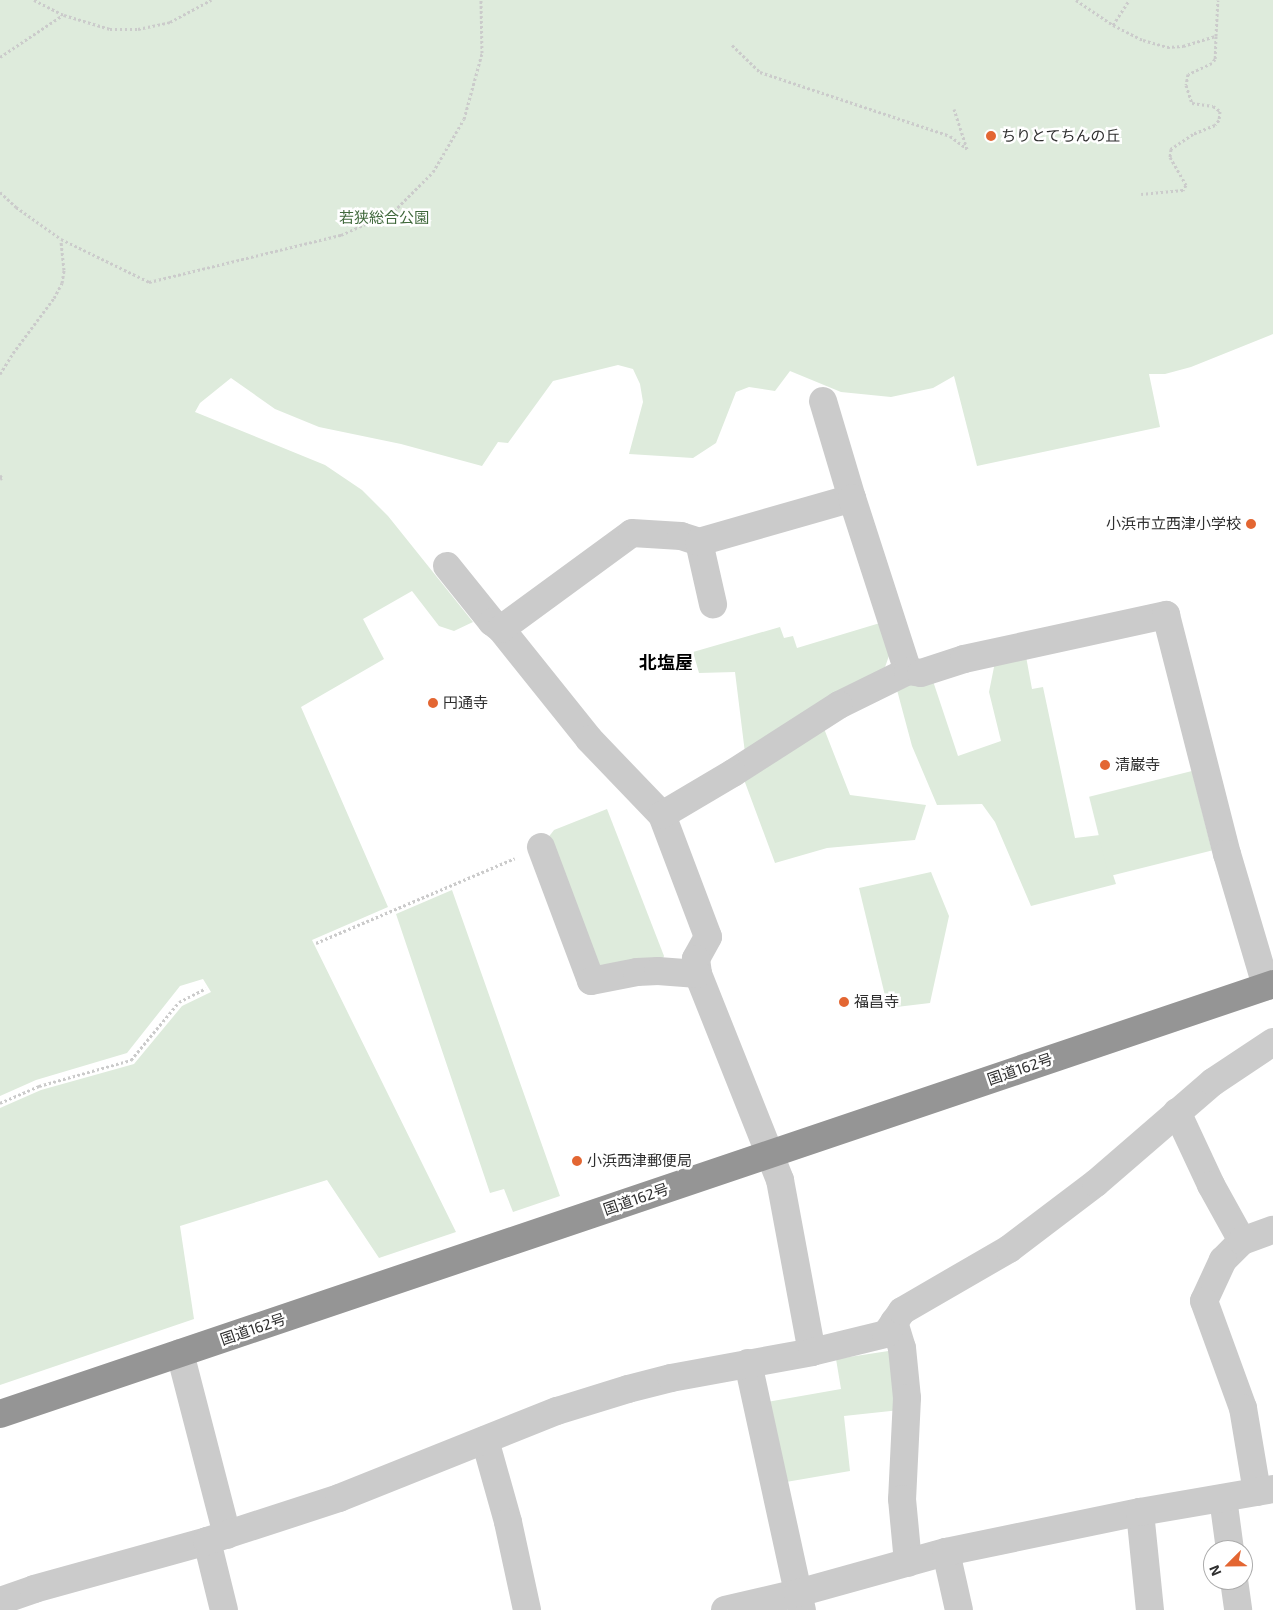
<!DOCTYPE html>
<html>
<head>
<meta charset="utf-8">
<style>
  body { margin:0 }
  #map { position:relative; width:1273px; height:1610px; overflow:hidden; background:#fff; font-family:"Exo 2","Noto Sans JP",sans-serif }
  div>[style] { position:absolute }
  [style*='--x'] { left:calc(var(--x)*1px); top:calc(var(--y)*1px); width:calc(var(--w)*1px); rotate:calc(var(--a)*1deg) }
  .green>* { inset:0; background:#deebdc; transform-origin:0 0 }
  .path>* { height:3px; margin-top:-1.5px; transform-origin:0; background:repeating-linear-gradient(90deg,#cbcbcb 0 2.5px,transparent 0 5px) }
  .minor>* { height:28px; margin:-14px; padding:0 14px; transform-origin:14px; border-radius:14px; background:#cbcbcb }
  .highway>* { height:28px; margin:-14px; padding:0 14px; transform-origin:14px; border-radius:14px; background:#959595 }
  .dots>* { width:14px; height:14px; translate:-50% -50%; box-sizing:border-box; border:2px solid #fff; border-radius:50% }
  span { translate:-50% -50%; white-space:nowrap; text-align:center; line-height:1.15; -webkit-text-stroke:5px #fff; paint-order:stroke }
  .poi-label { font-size:15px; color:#2e2e2e }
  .left { translate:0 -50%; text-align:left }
  .right { translate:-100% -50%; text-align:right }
  .park-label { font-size:15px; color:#40693c }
  .street-label { font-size:15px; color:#2e2e2e }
  .quarter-label { font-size:18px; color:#000; font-weight:700 }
  .north { position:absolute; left:1203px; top:1540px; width:50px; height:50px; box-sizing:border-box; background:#fff; border:1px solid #ababab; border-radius:50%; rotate:247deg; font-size:14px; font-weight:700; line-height:20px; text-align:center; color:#2e2e2e }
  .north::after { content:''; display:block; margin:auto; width:18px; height:22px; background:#e36632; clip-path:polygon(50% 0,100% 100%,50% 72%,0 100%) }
</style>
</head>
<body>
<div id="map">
  <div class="green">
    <i style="clip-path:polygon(0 0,1273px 0,1273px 334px,1191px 367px,1165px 374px,1149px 374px,1160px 427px,977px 466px,954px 376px,933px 388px,891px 397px,841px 392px,790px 371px,775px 391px,749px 387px,736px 392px,716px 443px,693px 458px,629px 454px,643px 402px,640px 384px,633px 369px,618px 365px,553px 381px,508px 443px,498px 442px,482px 466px,401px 444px,319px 427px,275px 409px,231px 378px,200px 403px,195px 412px,325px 465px,362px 490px,388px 516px,473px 622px,454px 631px,439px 626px,412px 591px,363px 619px,384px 659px,301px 707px,388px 907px,312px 940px,456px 1232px,379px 1258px,327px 1180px,180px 1226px,194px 1319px,0 1385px,0 1108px,41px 1090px,134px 1064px,182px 1006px,211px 992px,203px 979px,180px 986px,127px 1053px,36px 1080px,0 1096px)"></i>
    <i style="clip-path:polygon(880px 623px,890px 653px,884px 670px,745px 753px,735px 672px,699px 673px,693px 652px,780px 627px,784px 638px,793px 636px,797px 648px)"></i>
    <i style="clip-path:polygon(1025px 651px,1032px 689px,1043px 687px,1075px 838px,1100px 835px,1116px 884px,1031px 906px,995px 822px,982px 804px,937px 805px,912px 746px,897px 690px,931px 675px,958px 756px,1001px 741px,989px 692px,996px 657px)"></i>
    <i style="clip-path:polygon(823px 726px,850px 795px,926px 805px,915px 840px,827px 848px,775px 863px,743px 777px)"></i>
    <i style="left:1192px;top:771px;width:82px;height:106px;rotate:76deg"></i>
    <i style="clip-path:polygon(607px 809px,664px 956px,662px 963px,597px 965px,547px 839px,554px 830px)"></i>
    <i style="clip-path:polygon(931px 872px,949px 916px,930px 1003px,888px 1008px,859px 888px)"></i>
    <i style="clip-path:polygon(452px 890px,560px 1196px,513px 1212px,504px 1189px,490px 1193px,396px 914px)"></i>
    <i style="clip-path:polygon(895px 1350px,900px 1410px,844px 1416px,850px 1471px,786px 1482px,767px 1402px,841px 1389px,836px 1359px)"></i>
  </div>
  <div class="path">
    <i style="--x:34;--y:0;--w:34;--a:27"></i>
    <i style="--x:64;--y:15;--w:48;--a:16.9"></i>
    <i style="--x:110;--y:29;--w:28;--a:0"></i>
    <i style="--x:138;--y:29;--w:33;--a:-12"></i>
    <i style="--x:170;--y:22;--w:47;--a:-28.2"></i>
    <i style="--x:1076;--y:0;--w:45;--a:34"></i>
    <i style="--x:1113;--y:25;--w:34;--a:27"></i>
    <i style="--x:1143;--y:40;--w:25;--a:16"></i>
    <i style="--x:1167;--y:47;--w:16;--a:-4"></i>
    <i style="--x:1183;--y:46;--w:34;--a:-17"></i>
    <i style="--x:1216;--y:36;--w:23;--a:92"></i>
    <i style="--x:1215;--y:59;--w:5;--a:127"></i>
    <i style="--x:1212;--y:63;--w:26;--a:155"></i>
    <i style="--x:1188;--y:74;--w:11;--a:100"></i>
    <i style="--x:1186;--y:85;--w:19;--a:72"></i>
    <i style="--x:1192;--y:103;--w:21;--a:8"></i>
    <i style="--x:1213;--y:106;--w:9;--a:36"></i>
    <i style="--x:1220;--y:111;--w:9;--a:96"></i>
    <i style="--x:1219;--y:120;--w:6;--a:129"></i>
    <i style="--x:1215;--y:125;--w:24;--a:158"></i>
    <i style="--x:1193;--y:134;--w:27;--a:146"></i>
    <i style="--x:1171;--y:149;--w:8;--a:97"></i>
    <i style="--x:1170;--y:157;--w:32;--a:60"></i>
    <i style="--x:1186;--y:185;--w:6;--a:121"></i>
    <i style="--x:1183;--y:190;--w:42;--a:174.6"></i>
    <i style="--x:1113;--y:25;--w:30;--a:-57"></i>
    <i style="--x:1216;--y:36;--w:36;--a:-87"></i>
    <i style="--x:732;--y:45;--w:39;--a:44"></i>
    <i style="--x:760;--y:72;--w:200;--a:18.6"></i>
    <i style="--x:950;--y:136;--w:21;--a:37"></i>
    <i style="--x:967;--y:149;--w:42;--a:-108"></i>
    <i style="--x:0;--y:57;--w:76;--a:-33.7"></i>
    <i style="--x:0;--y:192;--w:22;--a:43"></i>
    <i style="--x:16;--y:207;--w:55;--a:35.4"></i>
    <i style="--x:61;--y:239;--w:98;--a:26"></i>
    <i style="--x:149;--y:282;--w:198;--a:-13.8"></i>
    <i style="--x:341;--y:235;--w:58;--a:-24.4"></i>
    <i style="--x:394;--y:211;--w:55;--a:-45"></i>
    <i style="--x:433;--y:172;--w:61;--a:-59.7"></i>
    <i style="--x:464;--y:119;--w:68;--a:-74.7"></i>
    <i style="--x:482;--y:53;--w:53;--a:-91.1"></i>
    <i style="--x:0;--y:374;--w:25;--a:-58"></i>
    <i style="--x:13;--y:353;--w:69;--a:-53.3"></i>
    <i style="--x:54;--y:298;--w:17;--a:-62"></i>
    <i style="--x:62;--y:283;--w:13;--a:-81"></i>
    <i style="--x:64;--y:270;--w:30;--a:-96"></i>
    <i style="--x:0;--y:475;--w:4;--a:56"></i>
    <i style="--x:2;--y:478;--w:2;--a:153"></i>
    <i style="--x:316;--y:943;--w:216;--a:-23.1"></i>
    <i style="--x:0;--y:1103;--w:43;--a:-23.6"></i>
    <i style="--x:39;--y:1086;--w:96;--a:-15.8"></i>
    <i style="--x:131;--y:1060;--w:75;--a:-50.4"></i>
    <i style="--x:179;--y:1002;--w:30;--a:-27"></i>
  </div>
  <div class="minor">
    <i style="--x:823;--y:401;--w:101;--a:73.4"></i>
    <i style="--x:699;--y:542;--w:64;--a:77.3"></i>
    <i style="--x:447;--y:566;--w:72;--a:51.2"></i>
    <i style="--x:492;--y:622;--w:11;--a:38"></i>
    <i style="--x:501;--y:629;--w:141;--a:51.3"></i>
    <i style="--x:589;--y:739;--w:105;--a:46.2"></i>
    <i style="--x:662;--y:815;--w:130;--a:69.3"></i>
    <i style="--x:708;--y:937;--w:25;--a:119"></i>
    <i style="--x:696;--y:959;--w:15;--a:82"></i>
    <i style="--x:698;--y:974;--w:222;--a:68.3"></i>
    <i style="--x:780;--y:1180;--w:175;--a:79.5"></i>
    <i style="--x:501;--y:629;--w:162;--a:-36.2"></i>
    <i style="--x:632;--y:533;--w:49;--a:3.5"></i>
    <i style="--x:681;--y:536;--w:19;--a:18"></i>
    <i style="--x:699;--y:542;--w:159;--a:-16"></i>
    <i style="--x:852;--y:498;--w:182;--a:72.1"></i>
    <i style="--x:908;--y:671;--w:77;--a:153.8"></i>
    <i style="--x:839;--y:705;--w:126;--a:147.3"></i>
    <i style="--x:733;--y:773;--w:82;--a:149.4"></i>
    <i style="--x:908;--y:671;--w:13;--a:9"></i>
    <i style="--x:921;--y:673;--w:45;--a:-18"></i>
    <i style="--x:964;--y:659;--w:207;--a:-12.3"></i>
    <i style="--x:1166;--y:615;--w:247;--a:75.7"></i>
    <i style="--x:1227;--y:854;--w:138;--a:73.5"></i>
    <i style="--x:541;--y:847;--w:143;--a:69.5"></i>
    <i style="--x:591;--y:981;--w:47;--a:-11.1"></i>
    <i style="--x:637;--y:972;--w:21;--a:-3"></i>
    <i style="--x:658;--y:971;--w:40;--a:4.3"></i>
    <i style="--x:1177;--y:1112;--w:81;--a:65"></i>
    <i style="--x:1211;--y:1185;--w:64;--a:61"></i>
    <i style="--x:1242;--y:1241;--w:27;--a:135"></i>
    <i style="--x:1223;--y:1260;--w:45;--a:114.9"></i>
    <i style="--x:1204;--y:1301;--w:114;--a:70"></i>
    <i style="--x:1243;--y:1408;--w:85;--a:80.5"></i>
    <i style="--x:1242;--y:1241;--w:33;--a:-20"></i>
    <i style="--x:894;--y:1322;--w:27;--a:73"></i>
    <i style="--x:902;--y:1348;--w:50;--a:84.3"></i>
    <i style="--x:907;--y:1398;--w:101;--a:92.8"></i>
    <i style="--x:902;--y:1499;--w:64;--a:84.6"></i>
    <i style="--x:180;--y:1353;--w:188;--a:75.5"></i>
    <i style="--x:748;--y:1363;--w:253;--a:77.7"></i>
    <i style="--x:485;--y:1440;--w:85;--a:74.3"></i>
    <i style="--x:508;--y:1522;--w:90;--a:77.8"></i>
    <i style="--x:1223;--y:1498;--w:52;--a:82.3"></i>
    <i style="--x:1140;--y:1512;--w:99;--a:84.2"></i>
    <i style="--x:207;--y:1541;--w:71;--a:76.2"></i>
    <i style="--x:946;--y:1552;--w:59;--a:77.4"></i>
    <i style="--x:1234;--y:1580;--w:30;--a:82"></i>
    <i style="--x:0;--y:1601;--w:36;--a:-19"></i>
    <i style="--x:34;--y:1589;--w:180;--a:-15.5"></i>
    <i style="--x:207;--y:1541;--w:139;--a:-18"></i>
    <i style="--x:339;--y:1498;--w:235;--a:-21.8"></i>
    <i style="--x:557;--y:1411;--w:74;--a:-17.2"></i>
    <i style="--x:628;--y:1389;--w:44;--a:-14.3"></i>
    <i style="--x:671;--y:1378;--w:143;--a:-10.4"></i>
    <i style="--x:812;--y:1352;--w:76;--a:-13.7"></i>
    <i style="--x:886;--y:1334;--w:28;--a:-55"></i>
    <i style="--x:902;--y:1311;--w:124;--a:-30.1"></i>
    <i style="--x:1009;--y:1249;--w:109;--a:-37.2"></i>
    <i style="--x:1096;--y:1183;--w:155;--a:-40.8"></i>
    <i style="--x:1213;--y:1082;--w:72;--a:-33.7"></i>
    <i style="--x:725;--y:1610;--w:75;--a:-13.1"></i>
    <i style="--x:798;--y:1593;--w:154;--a:-15.5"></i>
    <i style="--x:946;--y:1552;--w:198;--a:-11.7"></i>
    <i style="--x:1140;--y:1512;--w:135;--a:-9.8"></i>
  </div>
  <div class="highway">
    <i style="--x:0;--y:1414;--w:1344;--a:-18.66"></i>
  </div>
  <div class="dots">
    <i style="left:991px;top:136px;background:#e36632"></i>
    <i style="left:1251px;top:524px;background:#e36632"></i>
    <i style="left:433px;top:703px;background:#e36632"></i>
    <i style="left:1105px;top:765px;background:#e36632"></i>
    <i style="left:844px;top:1002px;background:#e36632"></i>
    <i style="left:577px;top:1161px;background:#e36632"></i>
  </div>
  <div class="poi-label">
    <span class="left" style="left:1001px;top:136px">ちりとてちんの丘</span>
    <span class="right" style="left:1241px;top:524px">小浜市立西津小学校</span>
    <span class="left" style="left:443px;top:703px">円通寺</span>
    <span class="left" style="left:1115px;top:765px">清巌寺</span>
    <span class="left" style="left:854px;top:1002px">福昌寺</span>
    <span class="left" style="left:587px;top:1161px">小浜西津郵便局</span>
  </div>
  <div class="park-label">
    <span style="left:384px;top:218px">若狭総合公園</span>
  </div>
  <div class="street-label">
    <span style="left:1020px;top:1069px;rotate:-19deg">国道162号</span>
    <span style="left:636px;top:1199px;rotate:-19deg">国道162号</span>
    <span style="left:253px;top:1329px;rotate:-19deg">国道162号</span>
  </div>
  <div class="quarter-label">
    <span style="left:666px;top:662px">北塩屋</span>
  </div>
  <div class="north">N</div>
</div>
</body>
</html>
